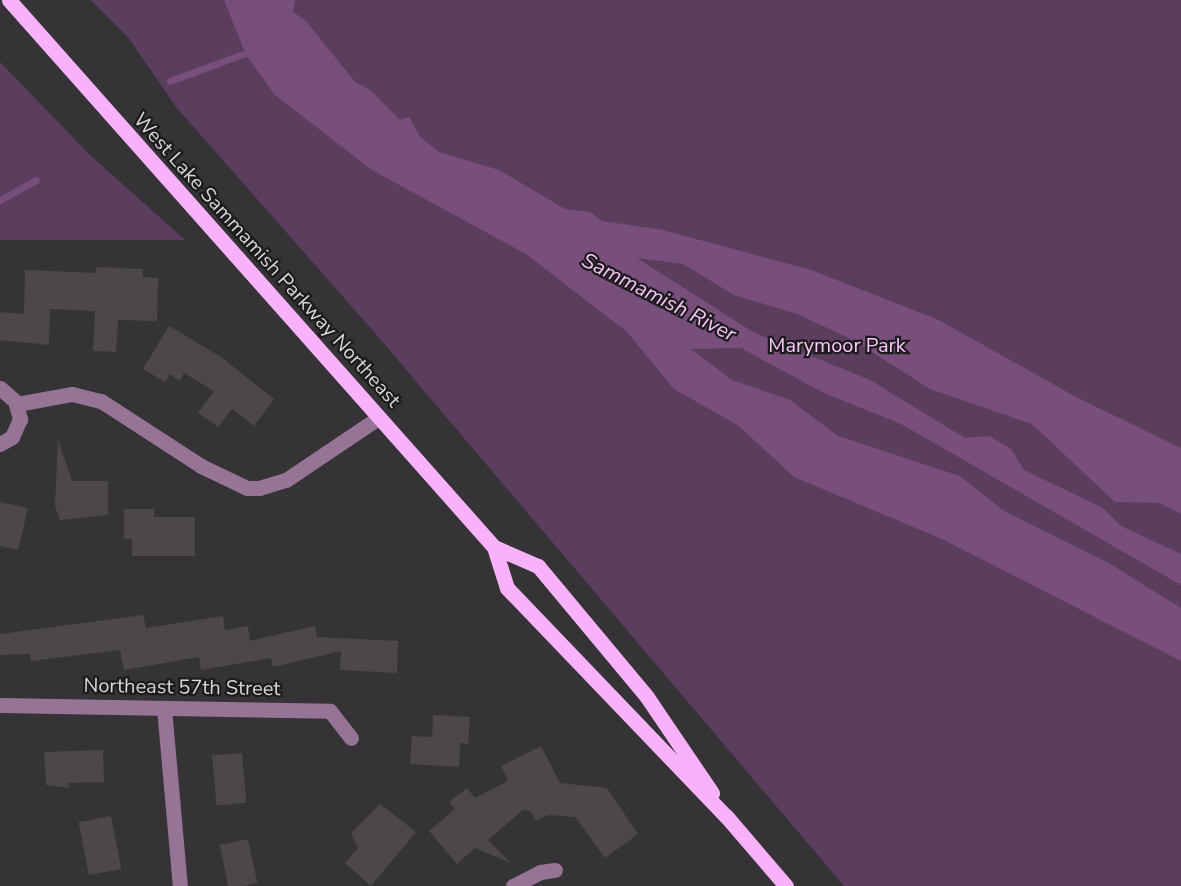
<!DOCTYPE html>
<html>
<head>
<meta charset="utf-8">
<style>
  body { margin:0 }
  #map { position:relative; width:1181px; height:886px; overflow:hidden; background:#363336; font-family:"Nunito Sans",sans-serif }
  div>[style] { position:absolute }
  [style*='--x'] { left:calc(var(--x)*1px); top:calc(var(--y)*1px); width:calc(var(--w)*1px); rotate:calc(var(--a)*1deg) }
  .green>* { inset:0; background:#5b3e5d }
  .water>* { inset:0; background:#784e7a }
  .stream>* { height:7px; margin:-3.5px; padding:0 3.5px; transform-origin:3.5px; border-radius:3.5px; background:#784e7a }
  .building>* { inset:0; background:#4b474b; transform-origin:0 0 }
  .minor>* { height:15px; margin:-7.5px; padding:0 7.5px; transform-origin:7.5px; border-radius:7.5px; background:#957496 }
  .major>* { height:15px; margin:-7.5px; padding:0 7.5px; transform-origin:7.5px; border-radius:7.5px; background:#f7b2fa }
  span { translate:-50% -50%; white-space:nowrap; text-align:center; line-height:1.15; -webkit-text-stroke:4.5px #1d1b1d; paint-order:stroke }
  .street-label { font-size:20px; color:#d8d6d8 }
  .park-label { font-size:20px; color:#fac6fb }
  .water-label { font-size:21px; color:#f6c2f8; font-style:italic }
</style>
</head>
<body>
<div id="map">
  <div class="green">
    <i style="clip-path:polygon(91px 0,1181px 0,1181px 886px,844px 886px,375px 333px,176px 107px,128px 37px)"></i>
    <i style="clip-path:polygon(0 62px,90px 155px,185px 240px,0 240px)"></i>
  </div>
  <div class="water">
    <i style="clip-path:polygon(224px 0,295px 0,293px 12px,306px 21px,355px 82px,370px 90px,400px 120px,409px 117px,420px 137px,439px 152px,499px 170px,565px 209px,590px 212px,602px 221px,663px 230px,811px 270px,939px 320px,1076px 397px,1181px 448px,1181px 514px,1159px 503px,1115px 502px,1032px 424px,930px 389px,853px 340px,797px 314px,734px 295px,683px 264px,637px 258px,753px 332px,870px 380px,965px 438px,989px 436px,1011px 449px,1024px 470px,1103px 508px,1121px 526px,1181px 554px,1181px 585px,901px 424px,824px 393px,741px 348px,691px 349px,732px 380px,790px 400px,838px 436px,960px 476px,1004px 511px,1107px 562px,1181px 608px,1181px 661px,942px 539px,794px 477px,739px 426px,674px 389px,627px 332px,526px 254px,372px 170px,275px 95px,246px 55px)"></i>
  </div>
  <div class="stream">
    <i style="--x:170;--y:81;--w:90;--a:-20.3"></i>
    <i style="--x:0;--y:200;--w:41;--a:-29.1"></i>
  </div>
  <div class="building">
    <i style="clip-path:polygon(96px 267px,143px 269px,143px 277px,158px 278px,157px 321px,118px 320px,116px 352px,93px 351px,95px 311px,50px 309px,49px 345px,0 340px,0 312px,24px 314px,25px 270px,96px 273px)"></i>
    <i style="clip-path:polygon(169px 326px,221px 357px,274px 399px,254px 426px,232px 409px,218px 427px,198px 413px,214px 391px,184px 373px,180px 381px,170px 374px,165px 382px,143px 369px)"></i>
    <i style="clip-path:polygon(58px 440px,72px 481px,108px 481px,108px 515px,60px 520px,55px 506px)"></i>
    <i style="clip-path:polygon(0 502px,28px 508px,18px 550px,0 546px)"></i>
    <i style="clip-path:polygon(124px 509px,154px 509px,154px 517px,195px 517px,195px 556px,132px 556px,132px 539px,124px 539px)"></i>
    <i style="clip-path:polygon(143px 615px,146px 628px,223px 616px,225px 630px,248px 626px,250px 641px,315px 626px,317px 637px,398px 641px,397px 673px,340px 670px,341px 651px,273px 667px,271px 658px,201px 670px,199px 657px,124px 670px,120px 650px,31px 661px,30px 654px,0 655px,0 634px)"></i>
    <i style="clip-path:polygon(433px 715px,470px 717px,468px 744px,460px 743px,459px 767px,410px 764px,412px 736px,432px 737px)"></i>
    <i style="clip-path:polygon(541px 746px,560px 783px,607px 788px,638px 834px,605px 858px,575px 817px,548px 815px,536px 821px,530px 811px,523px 810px,488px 840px,511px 863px,475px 848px,457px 864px,429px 831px,455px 809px,449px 802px,467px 788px,475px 798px,508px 781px,501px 766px)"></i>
    <i style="clip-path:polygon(103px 750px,104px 782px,68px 783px,69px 788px,46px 785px,44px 752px)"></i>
    <i style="left:242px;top:753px;width:50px;height:30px;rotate:85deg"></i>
    <i style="clip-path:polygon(380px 804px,416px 832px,371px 886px,345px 863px,358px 848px,351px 833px)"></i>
    <i style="left:111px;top:816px;width:54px;height:33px;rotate:79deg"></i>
    <i style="left:248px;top:839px;width:45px;height:29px;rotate:78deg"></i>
  </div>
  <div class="minor">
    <i style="--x:0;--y:388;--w:20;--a:41"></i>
    <i style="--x:15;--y:401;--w:19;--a:74"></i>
    <i style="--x:20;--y:419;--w:20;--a:114"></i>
    <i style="--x:12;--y:437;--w:14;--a:150"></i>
    <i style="--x:17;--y:404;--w:56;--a:-10.3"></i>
    <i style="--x:72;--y:394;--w:30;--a:14"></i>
    <i style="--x:101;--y:401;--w:119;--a:33"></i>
    <i style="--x:201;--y:466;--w:51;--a:25.6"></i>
    <i style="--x:247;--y:488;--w:12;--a:0"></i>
    <i style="--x:259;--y:488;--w:28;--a:-17"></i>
    <i style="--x:286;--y:480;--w:111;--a:-34"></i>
    <i style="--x:0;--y:705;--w:330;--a:1"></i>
    <i style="--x:330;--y:711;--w:34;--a:52"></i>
    <i style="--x:164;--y:708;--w:179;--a:84.9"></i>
    <i style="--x:513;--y:886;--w:30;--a:-27"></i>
    <i style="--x:540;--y:872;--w:15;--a:-8"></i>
  </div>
  <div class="major">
    <i style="--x:9;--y:0;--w:731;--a:48.44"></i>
    <i style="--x:494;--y:547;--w:43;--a:72.4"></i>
    <i style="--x:507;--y:588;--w:316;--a:46.2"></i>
    <i style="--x:726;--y:816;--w:92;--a:49.4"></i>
    <i style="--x:494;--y:547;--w:48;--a:23.4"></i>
    <i style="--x:538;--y:566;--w:170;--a:50.2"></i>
    <i style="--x:647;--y:697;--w:116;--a:55.9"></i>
  </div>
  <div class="street-label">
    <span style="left:267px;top:260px;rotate:48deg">West Lake Sammamish Parkway Northeast</span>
    <span style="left:182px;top:687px;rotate:1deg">Northeast 57th Street</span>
  </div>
  <div class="park-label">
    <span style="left:837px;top:345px">Marymoor Park</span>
  </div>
  <div class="water-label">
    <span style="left:659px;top:297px;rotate:27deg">Sammamish River</span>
  </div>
</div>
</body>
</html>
